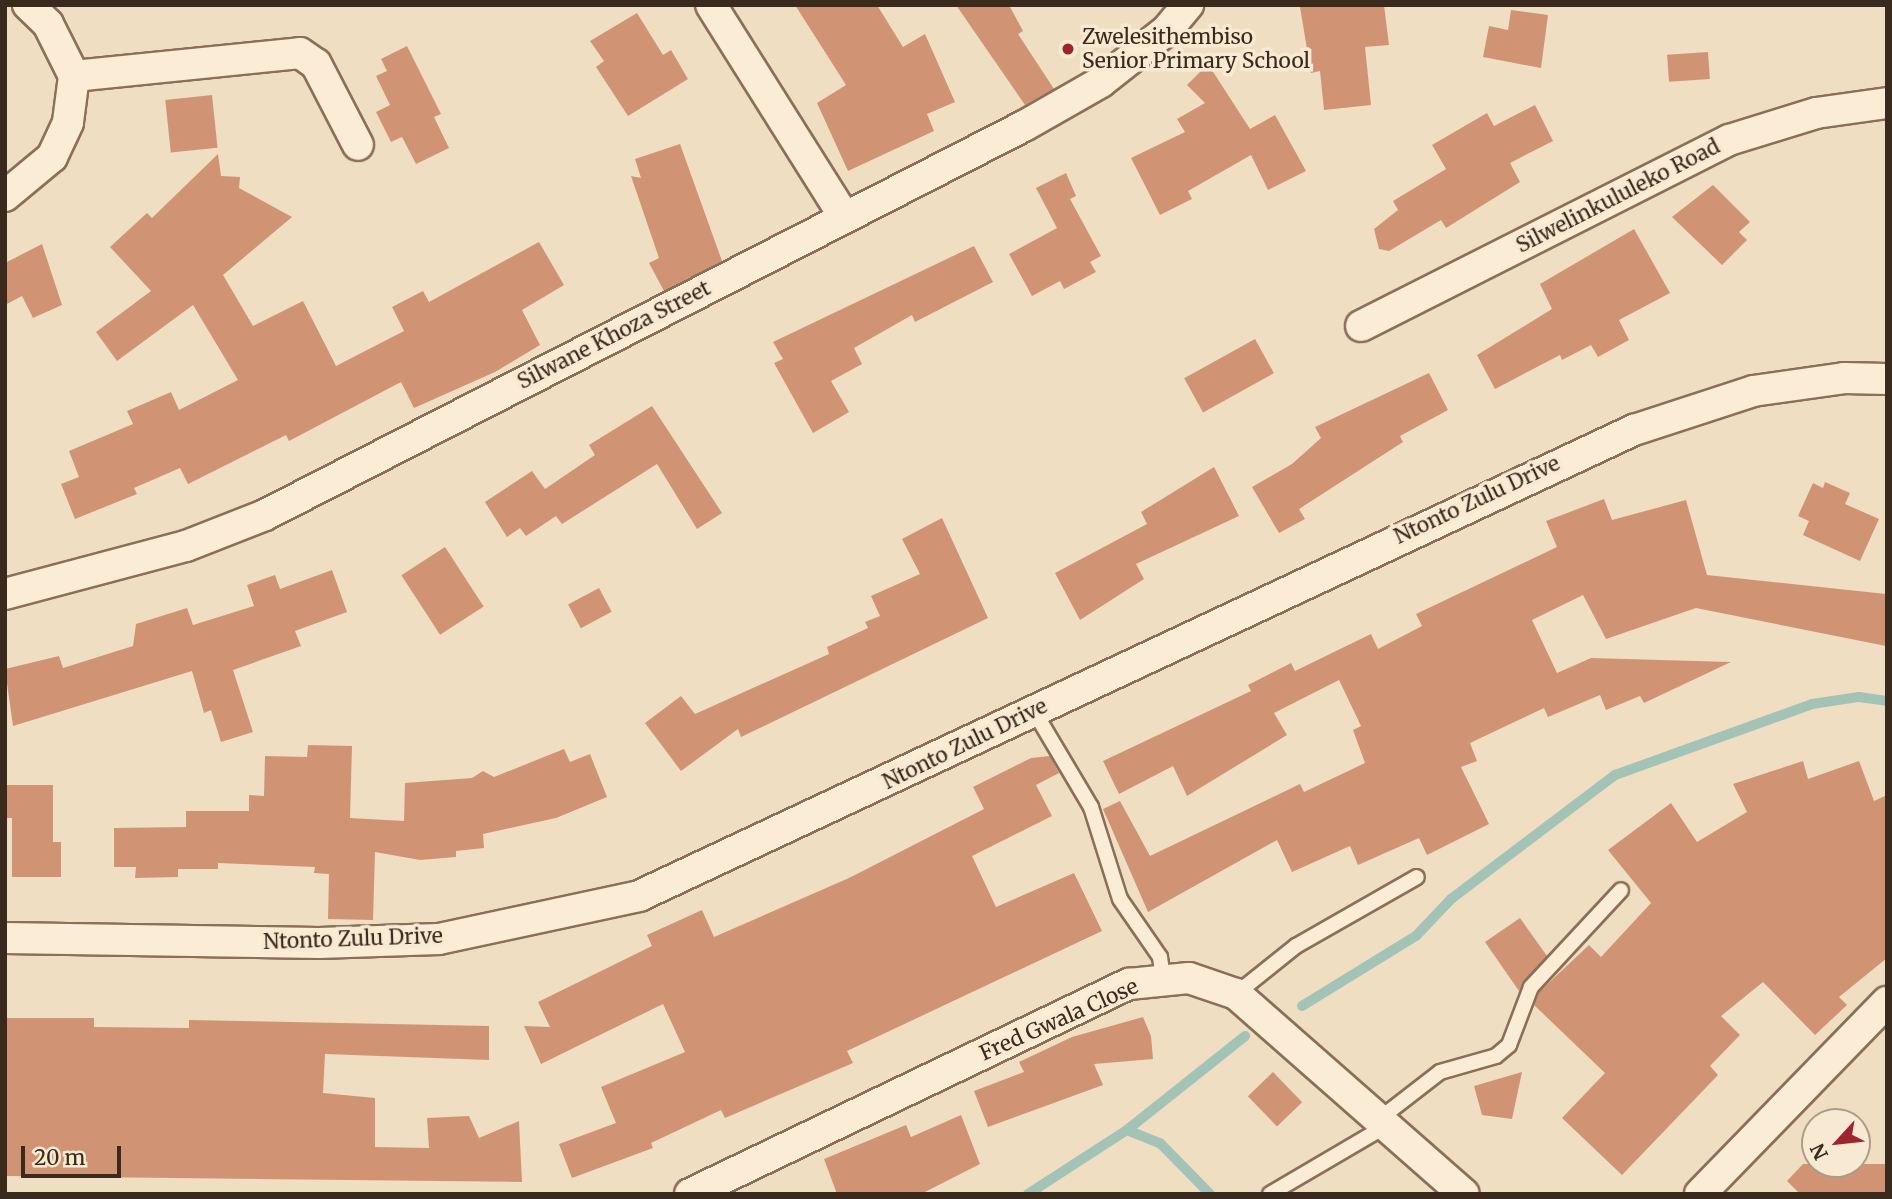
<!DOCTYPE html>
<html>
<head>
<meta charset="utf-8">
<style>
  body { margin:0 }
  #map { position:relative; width:1892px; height:1199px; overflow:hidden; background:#f0dec2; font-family:Merriweather,serif }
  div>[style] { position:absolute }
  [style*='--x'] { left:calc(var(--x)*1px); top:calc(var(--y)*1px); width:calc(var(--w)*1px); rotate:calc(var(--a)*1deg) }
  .stream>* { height:10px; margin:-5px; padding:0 5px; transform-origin:5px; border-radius:5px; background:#a4c3b7 }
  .building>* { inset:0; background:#d09475; transform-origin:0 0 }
  .roads { filter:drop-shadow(2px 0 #8b6f58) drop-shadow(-2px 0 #8b6f58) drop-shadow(0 2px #8b6f58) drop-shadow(0 -2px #8b6f58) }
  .service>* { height:14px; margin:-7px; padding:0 7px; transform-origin:7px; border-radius:7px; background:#faecd5 }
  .minor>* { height:30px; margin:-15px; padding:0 15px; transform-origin:15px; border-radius:15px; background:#faecd5 }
  .dots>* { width:19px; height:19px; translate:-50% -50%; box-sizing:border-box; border:4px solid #f7e9d2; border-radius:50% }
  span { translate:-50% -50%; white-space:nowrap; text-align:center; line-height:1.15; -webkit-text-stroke:7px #f7e9d2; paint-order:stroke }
  .poi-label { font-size:21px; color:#3a291d }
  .left { translate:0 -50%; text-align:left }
  .street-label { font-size:21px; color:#3a291d }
  .frame { position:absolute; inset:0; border:7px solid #3a291d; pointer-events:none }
  .north { position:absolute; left:1801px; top:1108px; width:70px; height:70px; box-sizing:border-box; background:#f7e9d2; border:2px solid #ab9c8a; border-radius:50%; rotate:243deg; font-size:19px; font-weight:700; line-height:28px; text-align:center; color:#3a291d }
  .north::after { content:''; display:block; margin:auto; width:24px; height:32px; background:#9d2530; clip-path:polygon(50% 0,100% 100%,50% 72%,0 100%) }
  .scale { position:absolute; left:21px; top:1146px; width:100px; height:32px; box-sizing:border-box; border:4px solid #3a291d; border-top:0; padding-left:9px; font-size:21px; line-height:24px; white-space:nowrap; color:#3a291d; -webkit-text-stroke:5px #f7e9d2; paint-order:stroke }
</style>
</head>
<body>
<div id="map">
  <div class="stream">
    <i style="--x:1302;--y:1006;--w:134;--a:-31.6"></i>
    <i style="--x:1416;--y:936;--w:51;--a:-46.6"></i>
    <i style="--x:1451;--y:899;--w:206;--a:-37.1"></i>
    <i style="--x:1615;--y:775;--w:209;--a:-19.8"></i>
    <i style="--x:1812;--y:704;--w:48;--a:-8.5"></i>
    <i style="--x:1859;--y:697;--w:28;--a:8"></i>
    <i style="--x:1127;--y:1130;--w:35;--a:22"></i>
    <i style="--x:1160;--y:1143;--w:71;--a:45.6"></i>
    <i style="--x:1028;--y:1194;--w:118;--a:-32.9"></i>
    <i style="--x:1127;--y:1130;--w:151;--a:-38.5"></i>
  </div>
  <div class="building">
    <i style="clip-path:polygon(795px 5px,877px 5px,903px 47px,925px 34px,955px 102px,927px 114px,934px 131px,848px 171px,817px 103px,846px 85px)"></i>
    <i style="clip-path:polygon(956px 5px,1009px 5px,1023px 31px,1018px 34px,1054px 89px,1025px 105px)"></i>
    <i style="clip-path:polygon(1384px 5px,1389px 45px,1365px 47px,1371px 105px,1324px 110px,1320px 71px,1311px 73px,1300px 7px)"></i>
    <i style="clip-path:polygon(1511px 10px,1548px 15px,1541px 68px,1483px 57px,1489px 26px,1508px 30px)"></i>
    <i style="clip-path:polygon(637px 13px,663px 55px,671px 50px,688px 79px,628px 116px,596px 67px,604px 61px,590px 41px)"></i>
    <i style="clip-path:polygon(407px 46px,441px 114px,434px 117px,449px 148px,416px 164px,402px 137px,391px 142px,376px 112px,390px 105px,376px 76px,387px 71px,381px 59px)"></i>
    <i style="left:1708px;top:52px;width:27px;height:41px;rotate:86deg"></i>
    <i style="clip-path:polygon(1208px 64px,1250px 129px,1275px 115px,1306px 171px,1268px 190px,1251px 155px,1188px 191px,1192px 199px,1160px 215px,1131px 158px,1185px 132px,1177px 119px,1205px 103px,1187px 85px)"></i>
    <i style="left:212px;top:95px;width:53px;height:47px;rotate:84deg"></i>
    <i style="clip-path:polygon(1535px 105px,1553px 141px,1510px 163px,1520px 182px,1446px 228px,1441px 220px,1389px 251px,1379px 249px,1374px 229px,1398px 210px,1393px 201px,1446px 169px,1432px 145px,1487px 113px,1494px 126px)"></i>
    <i style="clip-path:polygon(680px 144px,722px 261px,664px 291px,649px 263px,659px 258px,631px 176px,641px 178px,635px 159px)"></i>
    <i style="clip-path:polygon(218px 154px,221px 176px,240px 177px,239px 188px,292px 217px,223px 275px,253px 326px,303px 301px,336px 366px,404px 331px,392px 307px,423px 291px,429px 302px,539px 242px,564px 285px,522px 310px,540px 345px,495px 372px,414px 408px,401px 382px,289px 441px,286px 435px,188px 484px,180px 468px,134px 488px,137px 494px,75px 519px,61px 484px,79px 477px,69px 451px,133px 424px,127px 411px,171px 392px,179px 410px,238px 380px,193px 305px,117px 361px,96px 332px,151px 291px,110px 247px,147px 213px,152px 218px)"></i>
    <i style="clip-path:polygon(1066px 173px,1076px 196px,1070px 199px,1101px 256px,1090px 262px,1096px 272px,1064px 289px,1060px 281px,1032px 296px,1009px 254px,1057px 228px,1036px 188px)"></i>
    <i style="clip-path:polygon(1713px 185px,1750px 222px,1739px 232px,1747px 240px,1722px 265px,1672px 217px)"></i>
    <i style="clip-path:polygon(1634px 229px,1670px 293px,1619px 320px,1629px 340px,1598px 357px,1591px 345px,1562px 360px,1560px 355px,1495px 389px,1477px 355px,1552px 309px,1540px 284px)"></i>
    <i style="clip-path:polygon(42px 244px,62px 305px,33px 318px,22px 296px,5px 305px,5px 263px)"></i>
    <i style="clip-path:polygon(974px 246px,993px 282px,915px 322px,912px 315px,854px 348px,862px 364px,831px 381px,849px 412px,813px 433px,774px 363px,783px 359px,773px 342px)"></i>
    <i style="left:1255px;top:339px;width:39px;height:81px;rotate:61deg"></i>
    <i style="clip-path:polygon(1429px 373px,1448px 410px,1400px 436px,1403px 442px,1299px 509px,1305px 519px,1279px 533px,1252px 487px,1292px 464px,1321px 438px,1315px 427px)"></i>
    <i style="clip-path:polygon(652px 406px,722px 513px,697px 529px,657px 464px,562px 524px,556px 516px,526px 536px,520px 528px,507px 537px,485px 502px,532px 471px,545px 489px,595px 455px,589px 445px)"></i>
    <i style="clip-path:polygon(1214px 467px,1239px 516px,1136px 564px,1144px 579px,1080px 620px,1055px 573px,1147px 524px,1141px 512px)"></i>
    <i style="clip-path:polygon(1825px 482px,1850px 493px,1845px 504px,1879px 519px,1860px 561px,1803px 535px,1809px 521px,1798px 516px,1813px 483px,1823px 488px)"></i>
    <i style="clip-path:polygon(1604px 499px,1612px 520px,1686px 500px,1707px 575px,1886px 594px,1886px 646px,1696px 608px,1606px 639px,1583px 595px,1532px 620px,1557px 673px,1591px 658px,1731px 662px,1644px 703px,1640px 696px,1606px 710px,1600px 695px,1548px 717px,1544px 708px,1470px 743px,1477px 761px,1461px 767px,1489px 824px,1427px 855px,1419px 838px,1358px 865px,1350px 846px,1292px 872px,1277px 840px,1148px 912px,1103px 809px,1120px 801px,1150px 856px,1300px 784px,1304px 792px,1365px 763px,1353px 730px,1361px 726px,1339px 680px,1274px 713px,1287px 735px,1187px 796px,1173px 766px,1119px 794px,1103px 761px,1251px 691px,1248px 685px,1291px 663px,1295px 671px,1371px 634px,1378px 649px,1422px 626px,1416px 614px,1557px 547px,1546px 521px)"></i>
    <i style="clip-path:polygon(942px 518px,988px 618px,741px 737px,738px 729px,681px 771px,645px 723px,681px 696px,695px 714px,829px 654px,827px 647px,868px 628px,865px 622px,880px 616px,871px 596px,920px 574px,902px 539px)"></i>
    <i style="left:445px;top:547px;width:71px;height:52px;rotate:57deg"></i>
    <i style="clip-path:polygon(332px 570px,347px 612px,295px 631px,301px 646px,233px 670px,253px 732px,221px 742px,211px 710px,204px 713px,192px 671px,13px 726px,5px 669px,59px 656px,63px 668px,133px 646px,136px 624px,187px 608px,193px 625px,254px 606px,247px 585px,275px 575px,280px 589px)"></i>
    <i style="left:599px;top:588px;width:27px;height:35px;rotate:62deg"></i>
    <i style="clip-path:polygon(308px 745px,352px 746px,350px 818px,404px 821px,405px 783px,472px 778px,483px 771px,494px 777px,564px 749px,570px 762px,590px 754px,607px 797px,556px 818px,483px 834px,484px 848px,456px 851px,456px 857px,420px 860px,375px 852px,373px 920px,328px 919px,329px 874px,314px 873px,315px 867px,218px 863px,218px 869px,178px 869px,178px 877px,135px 878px,136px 867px,114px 867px,114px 828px,186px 827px,186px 811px,249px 811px,249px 795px,264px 796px,265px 756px,307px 757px)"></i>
    <i style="clip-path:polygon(1050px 756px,1059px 773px,1036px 785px,1052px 816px,972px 856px,996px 907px,1074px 873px,1102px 931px,847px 1051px,853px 1063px,725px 1118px,721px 1110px,651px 1143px,653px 1148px,572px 1178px,559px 1144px,616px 1123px,601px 1087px,685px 1052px,663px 1004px,541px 1064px,524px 1026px,550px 1027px,538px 1002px,652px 946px,647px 935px,702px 910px,714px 937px,849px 878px,984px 809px,973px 787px,1031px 758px)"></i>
    <i style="clip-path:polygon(1803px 761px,1808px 779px,1859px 761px,1874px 801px,1887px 795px,1887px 958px,1839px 997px,1847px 1005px,1815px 1035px,1763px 982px,1721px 1016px,1740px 1035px,1710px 1066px,1718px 1075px,1622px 1175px,1562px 1118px,1605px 1073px,1534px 1005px,1539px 992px,1589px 945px,1601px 957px,1651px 903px,1608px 850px,1671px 803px,1697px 842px,1747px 812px,1733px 784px)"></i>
    <i style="clip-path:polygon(5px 785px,53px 785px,53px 842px,61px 842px,61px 877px,12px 877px,12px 818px,5px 818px)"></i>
    <i style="clip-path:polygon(1520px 918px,1547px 956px,1519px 991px,1485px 942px)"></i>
    <i style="clip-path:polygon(1143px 1017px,1151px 1036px,1153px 1059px,1094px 1064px,1103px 1085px,988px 1127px,974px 1091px,1024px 1072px,1019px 1062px,1072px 1037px)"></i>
    <i style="clip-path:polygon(5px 1018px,94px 1018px,94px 1027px,189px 1028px,189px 1020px,489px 1026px,489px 1060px,325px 1054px,323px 1093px,375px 1098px,375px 1147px,429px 1148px,427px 1118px,469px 1116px,479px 1138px,519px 1121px,522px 1182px,5px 1176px)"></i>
    <i style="left:1273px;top:1072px;width:42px;height:35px;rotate:46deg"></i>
    <i style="clip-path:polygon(1522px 1072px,1512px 1119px,1482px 1115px,1474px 1086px)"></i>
    <i style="clip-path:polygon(961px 1115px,980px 1164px,921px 1194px,837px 1194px,824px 1159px,906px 1125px,911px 1137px)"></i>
    <i style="clip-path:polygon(1803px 1164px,1887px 1164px,1887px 1194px,1800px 1194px,1787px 1181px)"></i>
  </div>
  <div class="roads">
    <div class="service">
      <i style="--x:1034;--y:711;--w:112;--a:59.3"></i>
      <i style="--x:1091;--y:807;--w:96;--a:72.5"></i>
      <i style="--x:1120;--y:899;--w:70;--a:55.4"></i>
      <i style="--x:1160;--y:957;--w:22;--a:82"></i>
      <i style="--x:1236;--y:994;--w:77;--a:-38.7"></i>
      <i style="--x:1296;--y:946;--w:139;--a:-29.7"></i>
      <i style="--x:1378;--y:1120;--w:78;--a:-37.7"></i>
      <i style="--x:1440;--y:1072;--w:58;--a:-15.9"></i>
      <i style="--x:1496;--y:1056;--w:17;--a:-40"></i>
      <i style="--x:1509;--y:1045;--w:62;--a:-69.2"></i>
      <i style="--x:1531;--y:987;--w:132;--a:-47.1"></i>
      <i style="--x:1270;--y:1194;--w:134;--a:-30.4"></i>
    </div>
    <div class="minor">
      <i style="--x:711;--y:5;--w:249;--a:57.8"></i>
      <i style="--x:74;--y:76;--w:227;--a:-5.8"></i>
      <i style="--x:300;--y:53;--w:19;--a:35"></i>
      <i style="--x:316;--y:64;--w:91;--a:62.6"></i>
      <i style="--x:5;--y:196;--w:61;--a:-39.7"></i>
      <i style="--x:52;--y:157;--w:38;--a:-65"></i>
      <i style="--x:68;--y:122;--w:46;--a:-82.6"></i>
      <i style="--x:74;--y:76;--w:58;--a:-116.6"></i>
      <i style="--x:48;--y:24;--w:28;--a:-136"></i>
      <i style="--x:1361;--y:326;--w:412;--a:-26.8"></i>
      <i style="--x:1729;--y:140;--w:91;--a:-17.2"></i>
      <i style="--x:1816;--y:113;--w:72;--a:-8"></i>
      <i style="--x:5;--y:594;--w:187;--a:-14.9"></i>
      <i style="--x:186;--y:546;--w:85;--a:-21.4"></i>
      <i style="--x:265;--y:515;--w:853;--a:-27.14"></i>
      <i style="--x:1024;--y:126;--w:89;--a:-29.7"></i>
      <i style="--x:1101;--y:82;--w:84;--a:-38.2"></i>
      <i style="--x:1167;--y:30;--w:33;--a:-50"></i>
      <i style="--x:5;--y:938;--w:314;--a:0.9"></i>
      <i style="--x:319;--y:943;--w:120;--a:-1.9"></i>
      <i style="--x:439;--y:939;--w:205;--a:-12.1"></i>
      <i style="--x:639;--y:896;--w:1099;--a:-25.1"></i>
      <i style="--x:1634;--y:430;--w:125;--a:-18.1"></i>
      <i style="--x:1753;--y:391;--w:92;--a:-8.1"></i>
      <i style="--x:1844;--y:378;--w:43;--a:1.3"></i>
      <i style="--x:690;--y:1194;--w:487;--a:-25.6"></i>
      <i style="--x:1129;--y:984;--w:60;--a:-5.7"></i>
      <i style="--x:1189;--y:978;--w:50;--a:18.8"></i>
      <i style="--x:1236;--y:994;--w:303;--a:41.3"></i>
      <i style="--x:1700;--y:1194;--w:268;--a:-45.8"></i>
    </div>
  </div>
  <div class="dots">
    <i style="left:1068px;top:49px;background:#9d2530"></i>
  </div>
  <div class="poi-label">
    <span class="left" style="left:1082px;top:49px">Zwelesithembiso<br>Senior Primary School</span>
  </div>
  <div class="street-label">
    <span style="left:1618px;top:196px;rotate:-27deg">Silwelinkululeko Road</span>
    <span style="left:614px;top:335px;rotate:-27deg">Silwane Khoza Street</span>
    <span style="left:1477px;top:500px;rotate:-25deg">Ntonto Zulu Drive</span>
    <span style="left:965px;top:744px;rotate:-26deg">Ntonto Zulu Drive</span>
    <span style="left:353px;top:939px;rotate:-2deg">Ntonto Zulu Drive</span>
    <span style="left:1059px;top:1020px;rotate:-24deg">Fred Gwala Close</span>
  </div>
  <div class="frame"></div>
  <div class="north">N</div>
  <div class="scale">20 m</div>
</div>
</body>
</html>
